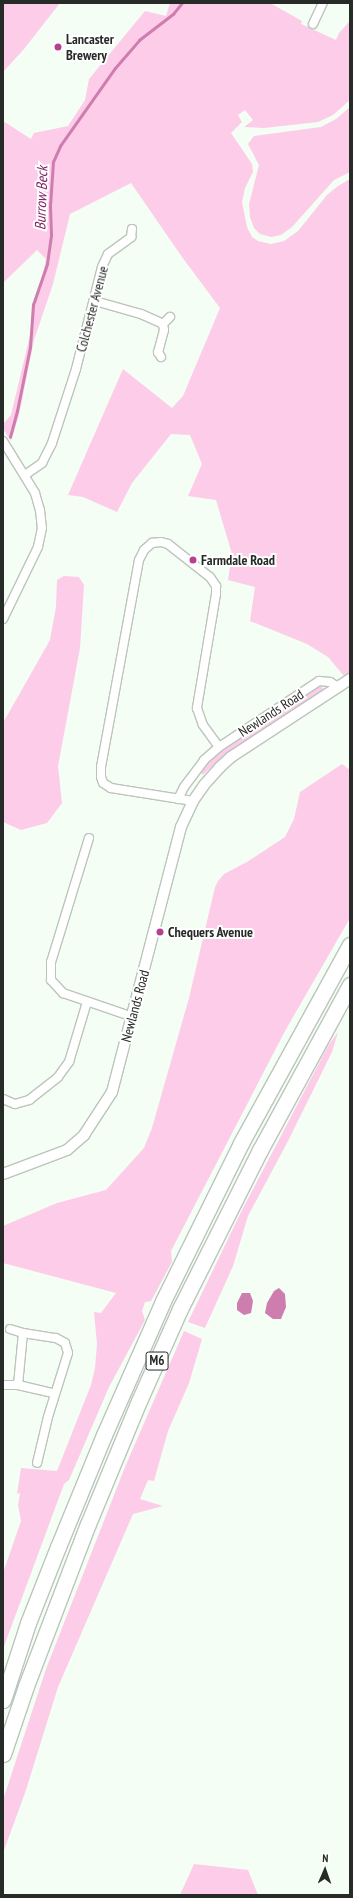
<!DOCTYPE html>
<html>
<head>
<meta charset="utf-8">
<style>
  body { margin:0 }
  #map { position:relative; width:353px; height:1898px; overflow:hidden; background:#f4fef4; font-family:"PT Sans Narrow",sans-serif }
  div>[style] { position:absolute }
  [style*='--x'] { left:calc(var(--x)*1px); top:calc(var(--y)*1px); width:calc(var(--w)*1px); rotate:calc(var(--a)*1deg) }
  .green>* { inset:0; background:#fdcce8 }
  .water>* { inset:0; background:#ce7daf }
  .stream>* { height:2.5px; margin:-1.25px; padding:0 1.25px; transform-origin:1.25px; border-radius:1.25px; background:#ce7daf }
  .roads { filter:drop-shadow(1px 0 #bcc5bb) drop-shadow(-1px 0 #bcc5bb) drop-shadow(0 1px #bcc5bb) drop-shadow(0 -1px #bcc5bb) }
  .minor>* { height:8px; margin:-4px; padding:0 4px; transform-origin:4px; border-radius:4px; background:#fff }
  .tertiary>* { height:10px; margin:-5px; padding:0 5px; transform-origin:5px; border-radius:5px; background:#fff }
  .motorway>* { height:15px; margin:-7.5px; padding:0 7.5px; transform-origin:7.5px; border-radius:7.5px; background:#fff }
  .dots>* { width:11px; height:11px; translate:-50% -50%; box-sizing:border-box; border:2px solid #fff; border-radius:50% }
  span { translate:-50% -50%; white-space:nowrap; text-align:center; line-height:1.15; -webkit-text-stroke:4px #fff; paint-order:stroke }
  .shield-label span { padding:1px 3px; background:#fff; border:1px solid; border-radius:3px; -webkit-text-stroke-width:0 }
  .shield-label { font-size:13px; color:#272b27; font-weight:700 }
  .poi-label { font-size:14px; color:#272b27; font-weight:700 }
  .left { translate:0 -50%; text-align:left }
  .street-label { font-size:14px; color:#272b27 }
  .water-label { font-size:15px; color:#7f1f62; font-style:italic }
  .frame { position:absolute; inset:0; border:4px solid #272b27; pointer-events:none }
  .north { position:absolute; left:305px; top:1850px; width:40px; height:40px; -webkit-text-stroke:3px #fff; paint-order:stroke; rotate:2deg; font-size:11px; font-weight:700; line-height:16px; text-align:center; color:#272b27 }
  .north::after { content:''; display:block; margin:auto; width:14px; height:18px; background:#272b27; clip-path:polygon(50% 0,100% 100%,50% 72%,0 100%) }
</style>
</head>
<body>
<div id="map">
  <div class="green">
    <i style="clip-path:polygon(3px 3px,60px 3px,24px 49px,3px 72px)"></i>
    <i style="clip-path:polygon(170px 3px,270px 3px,302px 21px,301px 24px,336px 40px,339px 33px,350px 21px,350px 100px,333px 115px,318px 122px,264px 128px,244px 127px,253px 120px,245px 110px,238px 115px,242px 122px,231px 133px,252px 164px,253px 172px,245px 188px,242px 202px,247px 227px,252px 237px,258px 241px,271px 244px,284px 241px,298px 231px,327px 195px,338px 186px,350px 179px,350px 673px,344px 676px,328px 657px,307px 644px,250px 621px,255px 587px,228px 580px,232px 554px,216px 500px,188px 496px,202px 464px,190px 435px,171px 434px,132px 483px,117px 512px,83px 497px,68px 495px,123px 369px,172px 408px,183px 396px,220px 308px,182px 257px,131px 183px,70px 214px,53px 284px,34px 340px,19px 415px,11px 441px,3px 429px,3px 424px,11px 415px,31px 331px,32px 305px,42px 277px,46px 259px,37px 250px,3px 283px,3px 121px,31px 139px,34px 133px,68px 126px,85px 100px,89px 79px,145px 11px,166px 16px)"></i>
    <i style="clip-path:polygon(350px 107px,350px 172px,334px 180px,292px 227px,281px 235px,271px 237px,260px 234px,254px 228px,250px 217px,249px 204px,259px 165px,248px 144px,254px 136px,321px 127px,336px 119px)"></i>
    <i style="clip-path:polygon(64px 576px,79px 577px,84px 585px,80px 648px,58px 766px,62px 803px,47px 823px,21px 830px,3px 822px,3px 723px,50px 640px,56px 607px,57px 580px)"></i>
    <i style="clip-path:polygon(317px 686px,320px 686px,324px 689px,223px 756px,203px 775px,201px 773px,201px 769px,220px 750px)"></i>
    <i style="clip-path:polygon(342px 764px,350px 770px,350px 918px,285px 1031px,171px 1251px,172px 1262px,151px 1301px,145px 1302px,142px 1311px,145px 1320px,109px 1387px,69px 1480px,64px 1484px,3px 1649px,3px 1573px,21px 1521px,18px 1505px,20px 1493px,17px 1494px,21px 1468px,57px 1471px,91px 1385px,95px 1368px,97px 1344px,94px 1312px,101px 1313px,116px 1293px,3px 1263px,3px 1226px,57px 1203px,106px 1190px,144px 1148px,152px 1128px,189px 998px,215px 887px,218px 881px,224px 874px,247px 862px,285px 837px,294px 819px,300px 792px)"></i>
    <i style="clip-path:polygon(338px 1032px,332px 1052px,287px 1143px,248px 1216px,233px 1266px,205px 1328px,188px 1322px,241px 1212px,328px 1046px)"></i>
    <i style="clip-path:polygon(184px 1331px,202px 1339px,189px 1383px,168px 1431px,154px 1481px,148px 1480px,140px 1499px,163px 1506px,133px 1514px,58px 1687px,25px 1793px,3px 1853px,3px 1800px,46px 1669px,125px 1467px)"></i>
    <i style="clip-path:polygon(194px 1864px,248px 1870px,258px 1895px,180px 1895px)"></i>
  </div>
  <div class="water">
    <i style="clip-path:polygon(279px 1288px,285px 1294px,286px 1307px,281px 1319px,273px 1319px,265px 1313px,267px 1303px,274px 1291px)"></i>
    <i style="clip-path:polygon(242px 1293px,250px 1293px,253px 1301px,251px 1313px,244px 1315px,237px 1310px,237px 1303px)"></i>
  </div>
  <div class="stream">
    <i style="--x:10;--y:437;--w:27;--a:-75"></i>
    <i style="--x:17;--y:411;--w:65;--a:-78.5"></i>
    <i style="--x:30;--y:347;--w:42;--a:-85.9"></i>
    <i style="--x:33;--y:305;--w:43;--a:-71.1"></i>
    <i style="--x:47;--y:264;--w:29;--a:-82"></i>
    <i style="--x:51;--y:235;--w:29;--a:-92"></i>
    <i style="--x:50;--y:206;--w:44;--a:-86.1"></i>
    <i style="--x:53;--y:162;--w:17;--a:-66"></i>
    <i style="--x:60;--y:146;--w:95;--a:-54.8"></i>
    <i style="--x:115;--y:68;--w:37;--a:-49"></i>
    <i style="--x:139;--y:40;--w:43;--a:-37.4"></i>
    <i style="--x:173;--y:14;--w:14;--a:-51"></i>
  </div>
  <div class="roads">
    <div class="minor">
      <i style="--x:313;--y:24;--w:23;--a:-65"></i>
      <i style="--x:95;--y:301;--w:48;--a:15.8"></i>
      <i style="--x:141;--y:314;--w:24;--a:24"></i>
      <i style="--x:163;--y:324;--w:6;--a:81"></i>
      <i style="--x:164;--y:330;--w:23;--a:105"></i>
      <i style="--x:158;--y:352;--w:6;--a:59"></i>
      <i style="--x:163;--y:324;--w:10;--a:-45"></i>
      <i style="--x:3;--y:441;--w:61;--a:58.4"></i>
      <i style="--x:35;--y:493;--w:18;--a:74"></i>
      <i style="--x:40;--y:510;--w:18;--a:84"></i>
      <i style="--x:42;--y:528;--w:19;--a:102"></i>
      <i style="--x:38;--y:547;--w:80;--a:115.9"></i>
      <i style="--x:25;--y:475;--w:21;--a:-35"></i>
      <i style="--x:42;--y:463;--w:22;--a:-63"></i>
      <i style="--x:52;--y:443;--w:78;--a:-72"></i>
      <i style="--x:76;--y:369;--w:105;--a:-75.7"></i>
      <i style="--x:102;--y:267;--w:14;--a:-65"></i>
      <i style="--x:108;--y:254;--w:29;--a:-36"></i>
      <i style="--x:131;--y:237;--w:8;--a:-83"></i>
      <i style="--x:178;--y:799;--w:13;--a:-63"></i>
      <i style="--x:184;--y:787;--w:34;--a:-53"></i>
      <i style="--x:204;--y:760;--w:20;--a:-41"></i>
      <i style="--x:219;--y:747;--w:120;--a:-33.4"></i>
      <i style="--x:319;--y:681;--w:11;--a:5"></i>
      <i style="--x:330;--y:682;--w:9;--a:32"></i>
      <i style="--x:193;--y:801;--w:83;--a:-171"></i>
      <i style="--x:111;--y:788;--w:9;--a:-148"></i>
      <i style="--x:103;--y:783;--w:6;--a:-108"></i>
      <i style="--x:101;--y:777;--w:10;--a:-90"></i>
      <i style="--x:101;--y:767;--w:210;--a:-79.6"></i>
      <i style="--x:139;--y:560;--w:11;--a:-63"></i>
      <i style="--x:144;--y:550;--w:11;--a:-41"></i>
      <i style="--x:152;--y:543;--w:9;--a:-6"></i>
      <i style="--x:161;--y:542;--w:7;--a:16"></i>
      <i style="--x:168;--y:544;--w:53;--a:38.2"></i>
      <i style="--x:210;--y:577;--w:11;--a:56"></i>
      <i style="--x:216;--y:586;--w:8;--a:90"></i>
      <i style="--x:216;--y:594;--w:116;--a:99.5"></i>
      <i style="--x:197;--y:708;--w:18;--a:71"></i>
      <i style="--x:203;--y:725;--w:27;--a:54"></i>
      <i style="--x:89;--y:838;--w:130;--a:107"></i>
      <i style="--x:51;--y:962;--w:18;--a:90"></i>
      <i style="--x:51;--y:980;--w:18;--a:47"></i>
      <i style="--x:63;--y:993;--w:74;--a:18.9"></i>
      <i style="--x:3;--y:1099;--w:13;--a:23"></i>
      <i style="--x:15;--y:1104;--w:15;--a:-16"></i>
      <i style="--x:29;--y:1100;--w:37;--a:-38"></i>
      <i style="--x:58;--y:1077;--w:19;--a:-54"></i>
      <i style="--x:69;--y:1062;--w:63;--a:-73.3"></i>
      <i style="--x:10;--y:1329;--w:14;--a:17"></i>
      <i style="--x:3;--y:1385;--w:15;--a:0"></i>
      <i style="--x:18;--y:1385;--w:37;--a:13"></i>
      <i style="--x:18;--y:1385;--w:52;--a:-84.5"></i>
      <i style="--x:23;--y:1333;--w:33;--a:9"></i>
      <i style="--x:56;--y:1338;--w:10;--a:29"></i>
      <i style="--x:65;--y:1343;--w:10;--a:73"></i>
      <i style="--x:68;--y:1353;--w:67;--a:107.4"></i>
      <i style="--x:48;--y:1417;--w:47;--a:103.4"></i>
    </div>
    <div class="tertiary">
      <i style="--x:3;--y:1174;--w:68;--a:-20.6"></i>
      <i style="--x:67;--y:1150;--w:23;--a:-41"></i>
      <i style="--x:84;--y:1135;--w:51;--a:-56.9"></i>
      <i style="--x:112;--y:1092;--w:274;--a:-75.4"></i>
      <i style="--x:181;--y:827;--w:29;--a:-65"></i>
      <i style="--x:193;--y:801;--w:19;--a:-55"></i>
      <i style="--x:204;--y:785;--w:24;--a:-48"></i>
      <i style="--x:220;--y:767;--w:15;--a:-42"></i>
      <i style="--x:231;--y:757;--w:142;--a:-33.2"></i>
    </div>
    <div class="motorway">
      <i style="--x:3;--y:1700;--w:81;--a:-72"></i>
      <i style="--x:28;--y:1623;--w:82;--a:-68.5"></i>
      <i style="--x:58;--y:1547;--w:121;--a:-67.7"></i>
      <i style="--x:104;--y:1435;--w:146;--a:-66.2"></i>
      <i style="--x:163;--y:1301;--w:176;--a:-63.7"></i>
      <i style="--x:241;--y:1143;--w:226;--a:-61.2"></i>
      <i style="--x:3;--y:1754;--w:72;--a:-71.3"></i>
      <i style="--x:26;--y:1686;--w:173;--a:-69.1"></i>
      <i style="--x:88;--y:1524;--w:133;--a:-67.5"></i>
      <i style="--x:139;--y:1401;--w:101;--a:-66"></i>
      <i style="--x:180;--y:1309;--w:178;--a:-63.3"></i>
      <i style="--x:260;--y:1150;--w:188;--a:-61.4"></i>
    </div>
  </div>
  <div class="dots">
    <i style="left:58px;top:47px;background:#b83e91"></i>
    <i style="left:193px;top:560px;background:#b83e91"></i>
    <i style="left:160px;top:932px;background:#b83e91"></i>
  </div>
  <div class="shield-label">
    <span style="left:157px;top:1361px">M6</span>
  </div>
  <div class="poi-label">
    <span class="left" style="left:66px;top:47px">Lancaster<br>Brewery</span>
    <span class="left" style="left:201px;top:560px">Farmdale Road</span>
    <span class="left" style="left:168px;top:932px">Chequers Avenue</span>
  </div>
  <div class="street-label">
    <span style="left:92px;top:309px;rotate:-75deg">Colchester Avenue</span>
    <span style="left:271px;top:713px;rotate:-33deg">Newlands Road</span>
    <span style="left:135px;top:1006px;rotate:-75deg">Newlands Road</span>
  </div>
  <div class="water-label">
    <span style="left:41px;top:198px;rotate:-88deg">Burrow Beck</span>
  </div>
  <div class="frame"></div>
  <div class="north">N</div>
</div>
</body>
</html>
